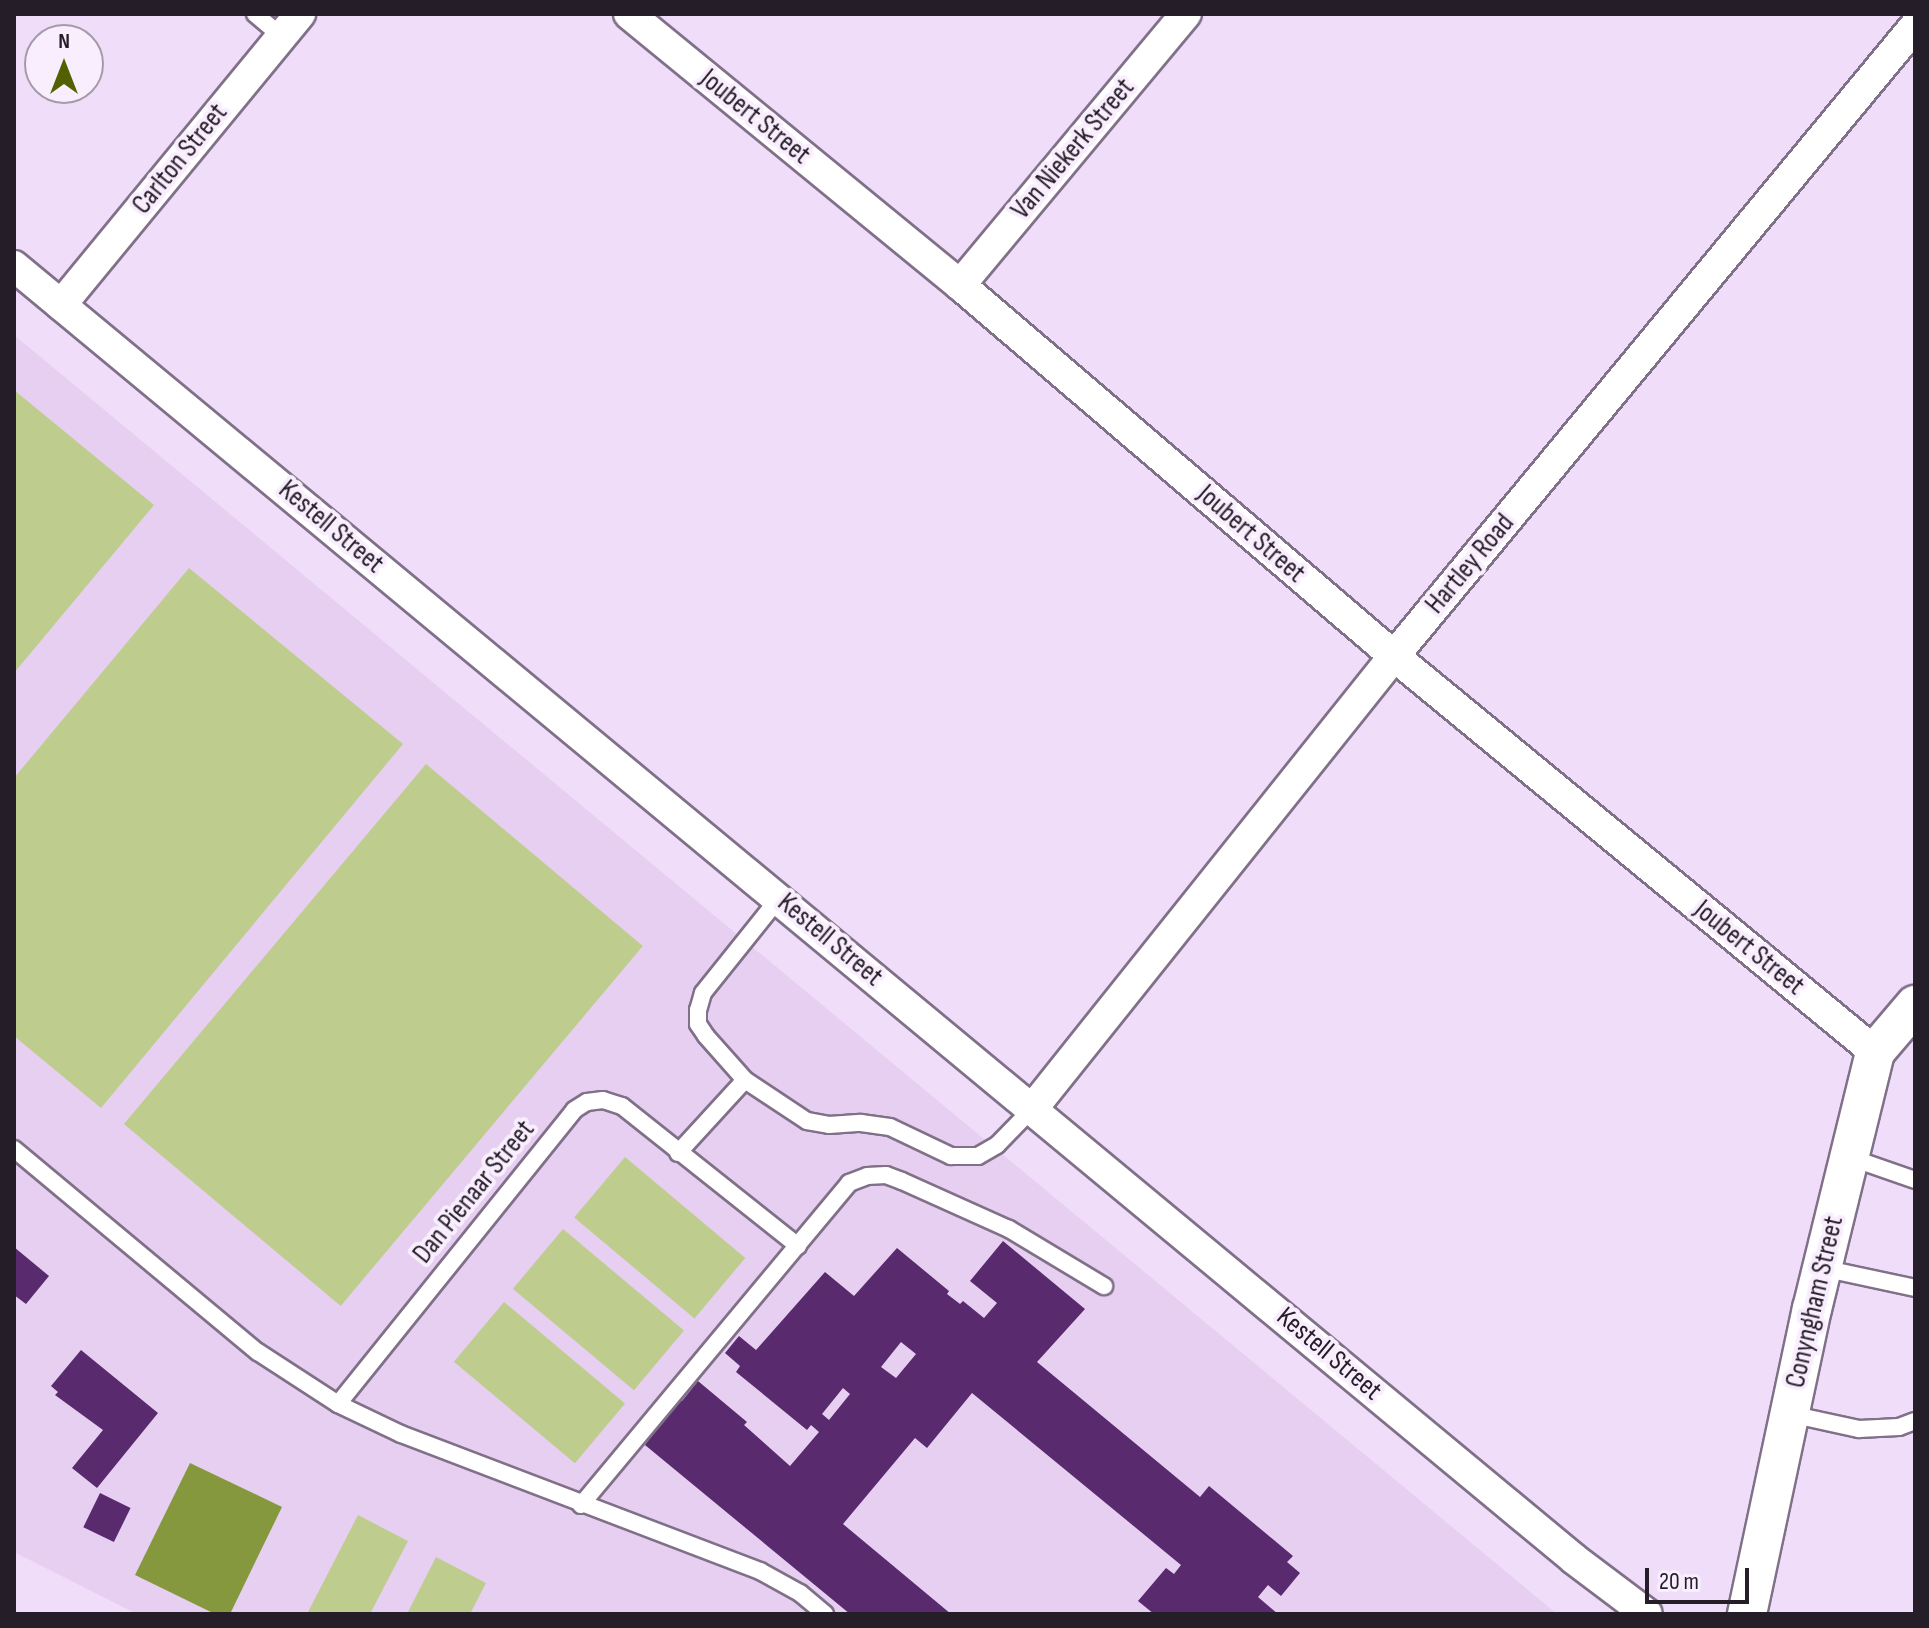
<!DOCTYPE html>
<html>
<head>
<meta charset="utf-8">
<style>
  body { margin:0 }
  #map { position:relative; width:1929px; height:1628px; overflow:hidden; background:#f0ddf9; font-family:"Sofia Sans Condensed",sans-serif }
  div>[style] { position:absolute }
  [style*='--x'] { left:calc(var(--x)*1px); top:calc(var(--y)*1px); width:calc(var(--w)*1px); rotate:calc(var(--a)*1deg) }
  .built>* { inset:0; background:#e6cff1 }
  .green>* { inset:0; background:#becd8e; transform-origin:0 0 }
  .water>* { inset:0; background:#86983e }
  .building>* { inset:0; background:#592a6d; transform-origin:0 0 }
  .roads { filter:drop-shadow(2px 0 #807088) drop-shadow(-2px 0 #807088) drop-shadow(0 2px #807088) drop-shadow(0 -2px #807088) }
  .service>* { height:16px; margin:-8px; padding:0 8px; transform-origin:8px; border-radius:8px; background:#fff }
  .minor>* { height:30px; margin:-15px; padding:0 15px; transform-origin:15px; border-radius:15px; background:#fff }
  .tertiary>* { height:38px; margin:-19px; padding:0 19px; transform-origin:19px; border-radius:19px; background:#fff }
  span { translate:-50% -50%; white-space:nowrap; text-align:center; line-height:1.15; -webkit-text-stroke:8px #f9eefe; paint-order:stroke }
  .street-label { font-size:28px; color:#251e28 }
  .frame { position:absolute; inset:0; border:16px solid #251e28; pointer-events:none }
  .north { position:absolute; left:24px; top:24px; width:80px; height:80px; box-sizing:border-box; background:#f9eefe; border:2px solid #a49ba8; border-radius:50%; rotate:0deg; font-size:22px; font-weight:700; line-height:32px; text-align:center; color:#251e28 }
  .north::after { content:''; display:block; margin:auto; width:28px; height:36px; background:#526001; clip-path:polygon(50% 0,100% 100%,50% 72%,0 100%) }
  .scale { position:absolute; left:1645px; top:1568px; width:104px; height:36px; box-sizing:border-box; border:4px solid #251e28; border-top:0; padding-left:10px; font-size:24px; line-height:28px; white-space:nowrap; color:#251e28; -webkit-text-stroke:6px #f9eefe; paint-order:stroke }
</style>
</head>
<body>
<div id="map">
  <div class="built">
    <i style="clip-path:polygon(14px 335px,1557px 1614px,137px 1614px,14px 1552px)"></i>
  </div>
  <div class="green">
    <i style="clip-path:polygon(14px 390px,154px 505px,14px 673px)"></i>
    <i style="clip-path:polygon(189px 568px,403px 744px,101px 1108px,14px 1036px,14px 778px)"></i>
    <i style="left:426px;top:764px;width:283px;height:470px;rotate:40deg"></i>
    <i style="left:625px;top:1157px;width:157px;height:79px;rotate:40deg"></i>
    <i style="left:563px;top:1229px;width:158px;height:78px;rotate:40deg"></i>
    <i style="left:504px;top:1302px;width:158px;height:78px;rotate:40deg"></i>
    <i style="clip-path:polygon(358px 1515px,408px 1541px,370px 1614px,307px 1614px)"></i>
    <i style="clip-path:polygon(436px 1557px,486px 1583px,470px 1614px,407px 1614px)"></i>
  </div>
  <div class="water">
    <i style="clip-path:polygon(190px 1463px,282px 1507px,230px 1614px,215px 1614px,135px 1575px)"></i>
  </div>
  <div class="building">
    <i style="clip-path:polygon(evenodd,1003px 1241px,1085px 1309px,1037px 1362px,1200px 1497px,1209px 1486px,1293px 1556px,1287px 1562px,1300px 1573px,1281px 1596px,1268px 1585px,1258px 1597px,1278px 1614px,1154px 1614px,1138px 1601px,1166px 1568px,1174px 1574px,1181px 1565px,972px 1393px,927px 1448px,915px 1438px,843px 1524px,951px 1614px,850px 1614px,645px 1445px,678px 1398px,682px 1401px,698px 1381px,747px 1422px,744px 1425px,790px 1466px,819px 1432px,811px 1425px,807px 1430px,736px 1372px,740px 1366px,725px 1353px,739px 1336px,756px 1350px,825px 1272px,854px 1296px,897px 1248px,949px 1291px,947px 1294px,960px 1304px,963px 1301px,984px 1318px,997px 1303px,970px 1281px,1003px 1241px,901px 1342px,916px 1354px,896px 1378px,881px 1367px,901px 1342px,1003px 1241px,843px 1388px,850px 1394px,829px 1420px,822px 1414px,843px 1388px)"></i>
    <i style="clip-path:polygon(14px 1247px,49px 1276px,26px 1304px,14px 1295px)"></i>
    <i style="clip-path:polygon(81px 1350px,158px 1413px,97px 1488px,72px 1468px,103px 1430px,55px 1395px,58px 1392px,51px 1386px)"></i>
    <i style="left:100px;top:1493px;width:34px;height:38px;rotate:26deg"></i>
  </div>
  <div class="roads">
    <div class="service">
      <i style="--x:255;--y:14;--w:34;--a:40"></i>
      <i style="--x:779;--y:898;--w:122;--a:128.7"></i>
      <i style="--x:703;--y:993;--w:18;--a:106"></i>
      <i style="--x:698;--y:1010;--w:14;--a:90"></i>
      <i style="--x:698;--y:1024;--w:14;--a:56"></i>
      <i style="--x:706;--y:1036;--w:59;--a:48.4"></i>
      <i style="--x:745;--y:1080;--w:74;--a:33.5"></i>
      <i style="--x:807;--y:1121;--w:22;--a:10"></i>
      <i style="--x:829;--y:1125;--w:32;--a:-4"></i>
      <i style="--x:861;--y:1123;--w:29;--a:8"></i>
      <i style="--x:890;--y:1127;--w:68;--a:25.4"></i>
      <i style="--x:951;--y:1156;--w:27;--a:0"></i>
      <i style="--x:978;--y:1156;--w:22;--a:-30"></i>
      <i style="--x:997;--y:1145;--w:52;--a:-45.8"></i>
      <i style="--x:14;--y:1149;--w:317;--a:39.8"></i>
      <i style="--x:258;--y:1352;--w:95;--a:33"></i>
      <i style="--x:338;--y:1404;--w:70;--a:25.5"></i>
      <i style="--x:401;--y:1434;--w:384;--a:20.9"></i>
      <i style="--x:760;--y:1571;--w:46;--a:28.8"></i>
      <i style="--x:800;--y:1593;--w:33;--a:40"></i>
      <i style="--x:678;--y:1153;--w:99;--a:-47.5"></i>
      <i style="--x:1849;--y:1157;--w:70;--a:19.2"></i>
      <i style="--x:1822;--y:1268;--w:95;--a:12.1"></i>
      <i style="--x:338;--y:1404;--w:377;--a:-51.2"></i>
      <i style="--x:574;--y:1110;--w:15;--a:-32"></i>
      <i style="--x:587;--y:1102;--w:16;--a:-7"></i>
      <i style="--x:603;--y:1100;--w:20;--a:18"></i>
      <i style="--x:622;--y:1106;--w:225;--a:38.5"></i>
      <i style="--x:1790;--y:1414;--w:71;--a:12.3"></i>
      <i style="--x:1859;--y:1429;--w:40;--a:-2.9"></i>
      <i style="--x:1899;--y:1427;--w:17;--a:-21"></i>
      <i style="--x:581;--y:1505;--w:419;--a:-50.2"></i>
      <i style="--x:849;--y:1183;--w:19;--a:-21"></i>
      <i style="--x:867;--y:1176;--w:19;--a:-3"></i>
      <i style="--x:886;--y:1175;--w:17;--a:21"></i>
      <i style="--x:902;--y:1181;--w:117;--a:24.2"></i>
      <i style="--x:1009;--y:1229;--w:111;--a:31"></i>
    </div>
    <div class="minor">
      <i style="--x:629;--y:14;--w:428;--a:39.3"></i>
      <i style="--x:960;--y:285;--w:571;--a:40.53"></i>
      <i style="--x:1394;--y:656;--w:623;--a:39.46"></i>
      <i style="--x:14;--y:266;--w:2026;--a:39.65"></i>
      <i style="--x:1574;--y:1559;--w:91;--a:37"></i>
      <i style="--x:960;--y:285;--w:353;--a:-50.2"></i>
      <i style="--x:61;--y:305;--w:377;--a:-50.6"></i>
      <i style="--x:1033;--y:1108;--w:578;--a:-51.39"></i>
      <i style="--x:1394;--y:656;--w:818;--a:-50.41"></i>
    </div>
    <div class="tertiary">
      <i style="--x:1747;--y:1614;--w:312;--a:-78"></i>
      <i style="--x:1812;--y:1309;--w:265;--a:-76.2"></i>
      <i style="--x:1875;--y:1052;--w:62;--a:-49.6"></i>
    </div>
  </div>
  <div class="street-label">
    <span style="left:755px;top:117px;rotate:39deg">Joubert Street</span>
    <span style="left:1073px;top:149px;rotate:-50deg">Van Niekerk Street</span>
    <span style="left:180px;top:159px;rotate:-51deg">Carlton Street</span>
    <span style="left:331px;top:527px;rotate:40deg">Kestell Street</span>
    <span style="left:1251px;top:534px;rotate:41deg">Joubert Street</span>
    <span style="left:1470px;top:564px;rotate:-50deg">Hartley Road</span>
    <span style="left:830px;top:940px;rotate:40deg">Kestell Street</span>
    <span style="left:1749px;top:948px;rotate:39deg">Joubert Street</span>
    <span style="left:474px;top:1192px;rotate:-51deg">Dan Pienaar Street</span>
    <span style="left:1815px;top:1302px;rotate:-77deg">Conyngham Street</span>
    <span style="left:1329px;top:1354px;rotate:40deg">Kestell Street</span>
  </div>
  <div class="frame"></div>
  <div class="north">N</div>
  <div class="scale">20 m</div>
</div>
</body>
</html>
